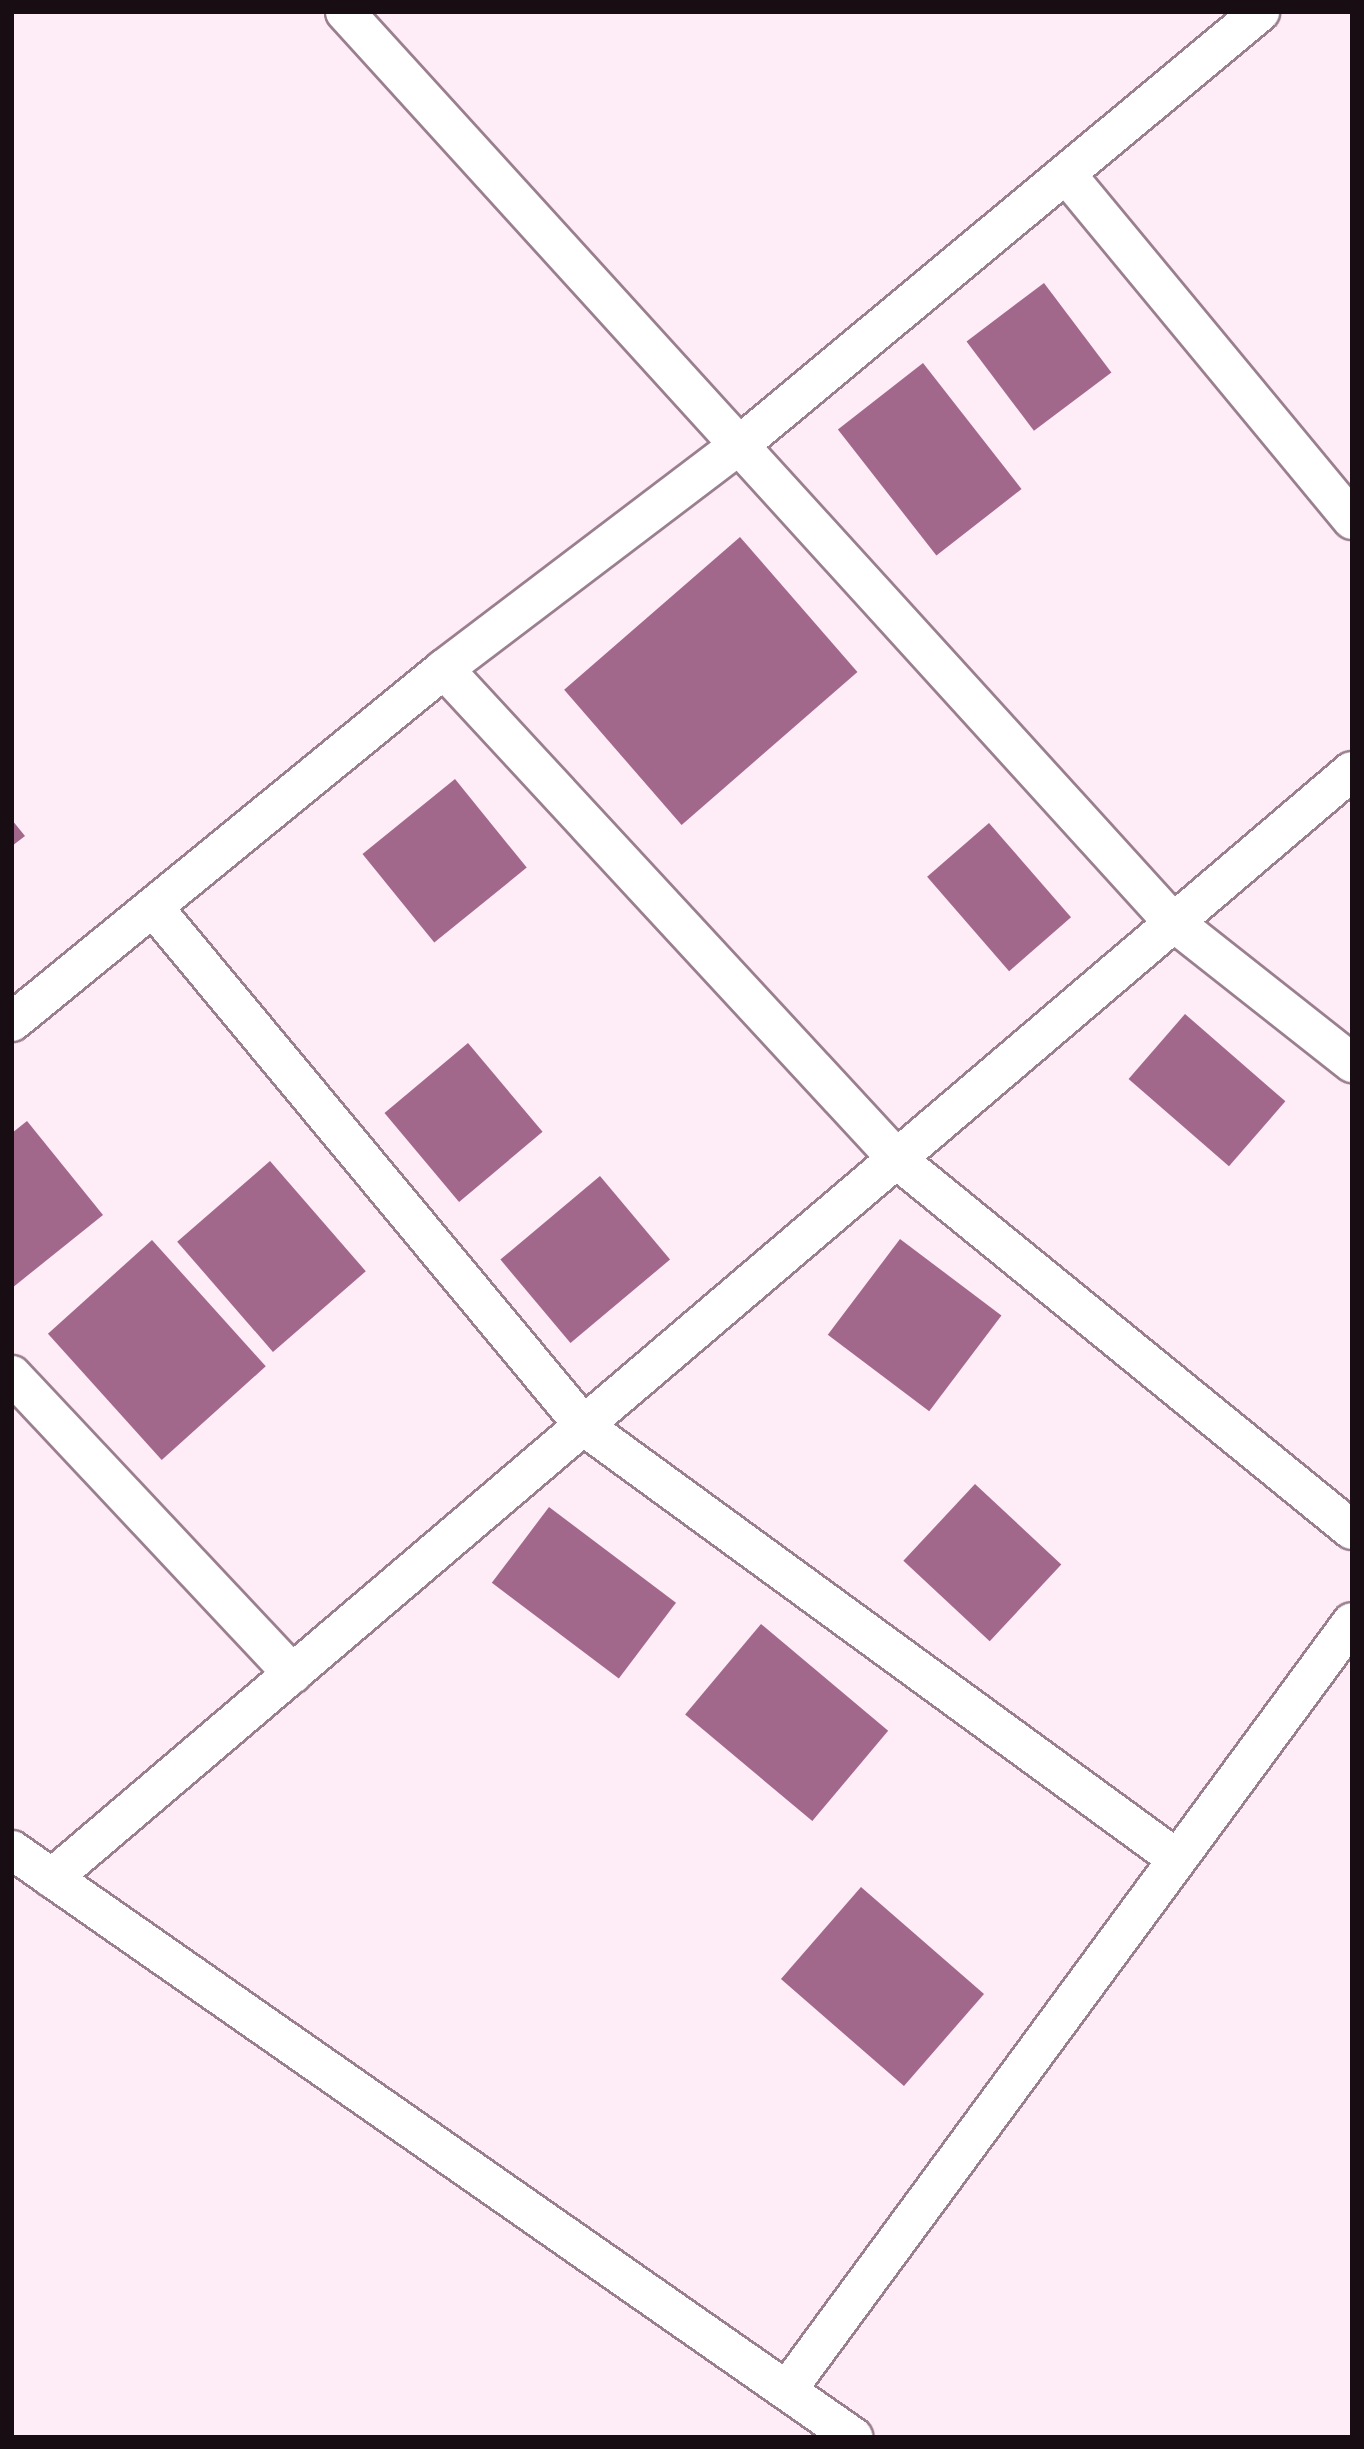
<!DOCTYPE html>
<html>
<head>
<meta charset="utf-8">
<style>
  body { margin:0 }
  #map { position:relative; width:1364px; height:2449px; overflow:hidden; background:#feecf6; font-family:"Source Serif 4",serif }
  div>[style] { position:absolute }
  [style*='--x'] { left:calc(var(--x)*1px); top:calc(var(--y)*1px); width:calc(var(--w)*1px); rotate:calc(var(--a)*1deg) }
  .building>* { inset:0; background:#a2688b; transform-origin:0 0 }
  .roads { filter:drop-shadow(2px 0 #9a7f8f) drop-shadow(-2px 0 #9a7f8f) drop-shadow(0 2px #9a7f8f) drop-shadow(0 -2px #9a7f8f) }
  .street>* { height:38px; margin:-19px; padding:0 19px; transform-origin:19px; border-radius:19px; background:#fff }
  span { translate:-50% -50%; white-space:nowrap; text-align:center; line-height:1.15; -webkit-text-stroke:6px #feecf6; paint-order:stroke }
  .frame { position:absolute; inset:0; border:14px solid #170d13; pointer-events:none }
</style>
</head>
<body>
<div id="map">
  <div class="building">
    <i style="left:1044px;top:283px;width:112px;height:97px;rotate:53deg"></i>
    <i style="left:923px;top:363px;width:160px;height:108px;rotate:52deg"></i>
    <i style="left:740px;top:537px;width:179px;height:233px;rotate:49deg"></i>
    <i style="left:455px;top:779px;width:114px;height:119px;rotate:51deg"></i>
    <i style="clip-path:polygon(12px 820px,25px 836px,12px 846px)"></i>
    <i style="left:989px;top:823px;width:125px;height:82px;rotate:49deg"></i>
    <i style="left:1185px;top:1014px;width:133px;height:86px;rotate:41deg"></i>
    <i style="left:468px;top:1043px;width:116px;height:109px;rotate:50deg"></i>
    <i style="clip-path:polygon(27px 1121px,103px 1215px,12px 1288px,12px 1133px)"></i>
    <i style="left:270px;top:1161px;width:146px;height:123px;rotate:49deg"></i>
    <i style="left:600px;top:1176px;width:109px;height:130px;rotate:50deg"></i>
    <i style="left:900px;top:1239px;width:127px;height:120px;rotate:37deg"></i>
    <i style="left:152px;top:1240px;width:170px;height:140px;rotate:48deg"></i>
    <i style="left:975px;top:1484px;width:118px;height:105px;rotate:43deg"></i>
    <i style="left:549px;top:1507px;width:159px;height:95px;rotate:37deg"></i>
    <i style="left:761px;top:1624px;width:166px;height:118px;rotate:40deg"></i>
    <i style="left:861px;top:1887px;width:163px;height:122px;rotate:41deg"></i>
  </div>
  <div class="roads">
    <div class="street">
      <i style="--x:345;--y:12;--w:1227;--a:47.71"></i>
      <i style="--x:1171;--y:920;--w:231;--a:38.3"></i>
      <i style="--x:1066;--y:174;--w:449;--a:50.4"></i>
      <i style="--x:444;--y:669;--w:670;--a:47.24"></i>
      <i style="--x:899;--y:1161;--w:584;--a:39.17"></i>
      <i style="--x:153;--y:907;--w:676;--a:50.28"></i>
      <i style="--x:585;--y:1427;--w:733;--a:36.12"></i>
      <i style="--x:12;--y:1022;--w:558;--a:-39.25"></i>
      <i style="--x:444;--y:669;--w:374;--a:-37.2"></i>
      <i style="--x:742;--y:443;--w:674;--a:-39.76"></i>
      <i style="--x:12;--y:1375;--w:410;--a:46.8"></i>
      <i style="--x:12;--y:1850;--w:1026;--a:34.91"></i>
      <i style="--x:52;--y:1878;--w:1707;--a:-40.42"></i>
      <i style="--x:787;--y:2390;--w:953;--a:-53.66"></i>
    </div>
  </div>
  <div class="frame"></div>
</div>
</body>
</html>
